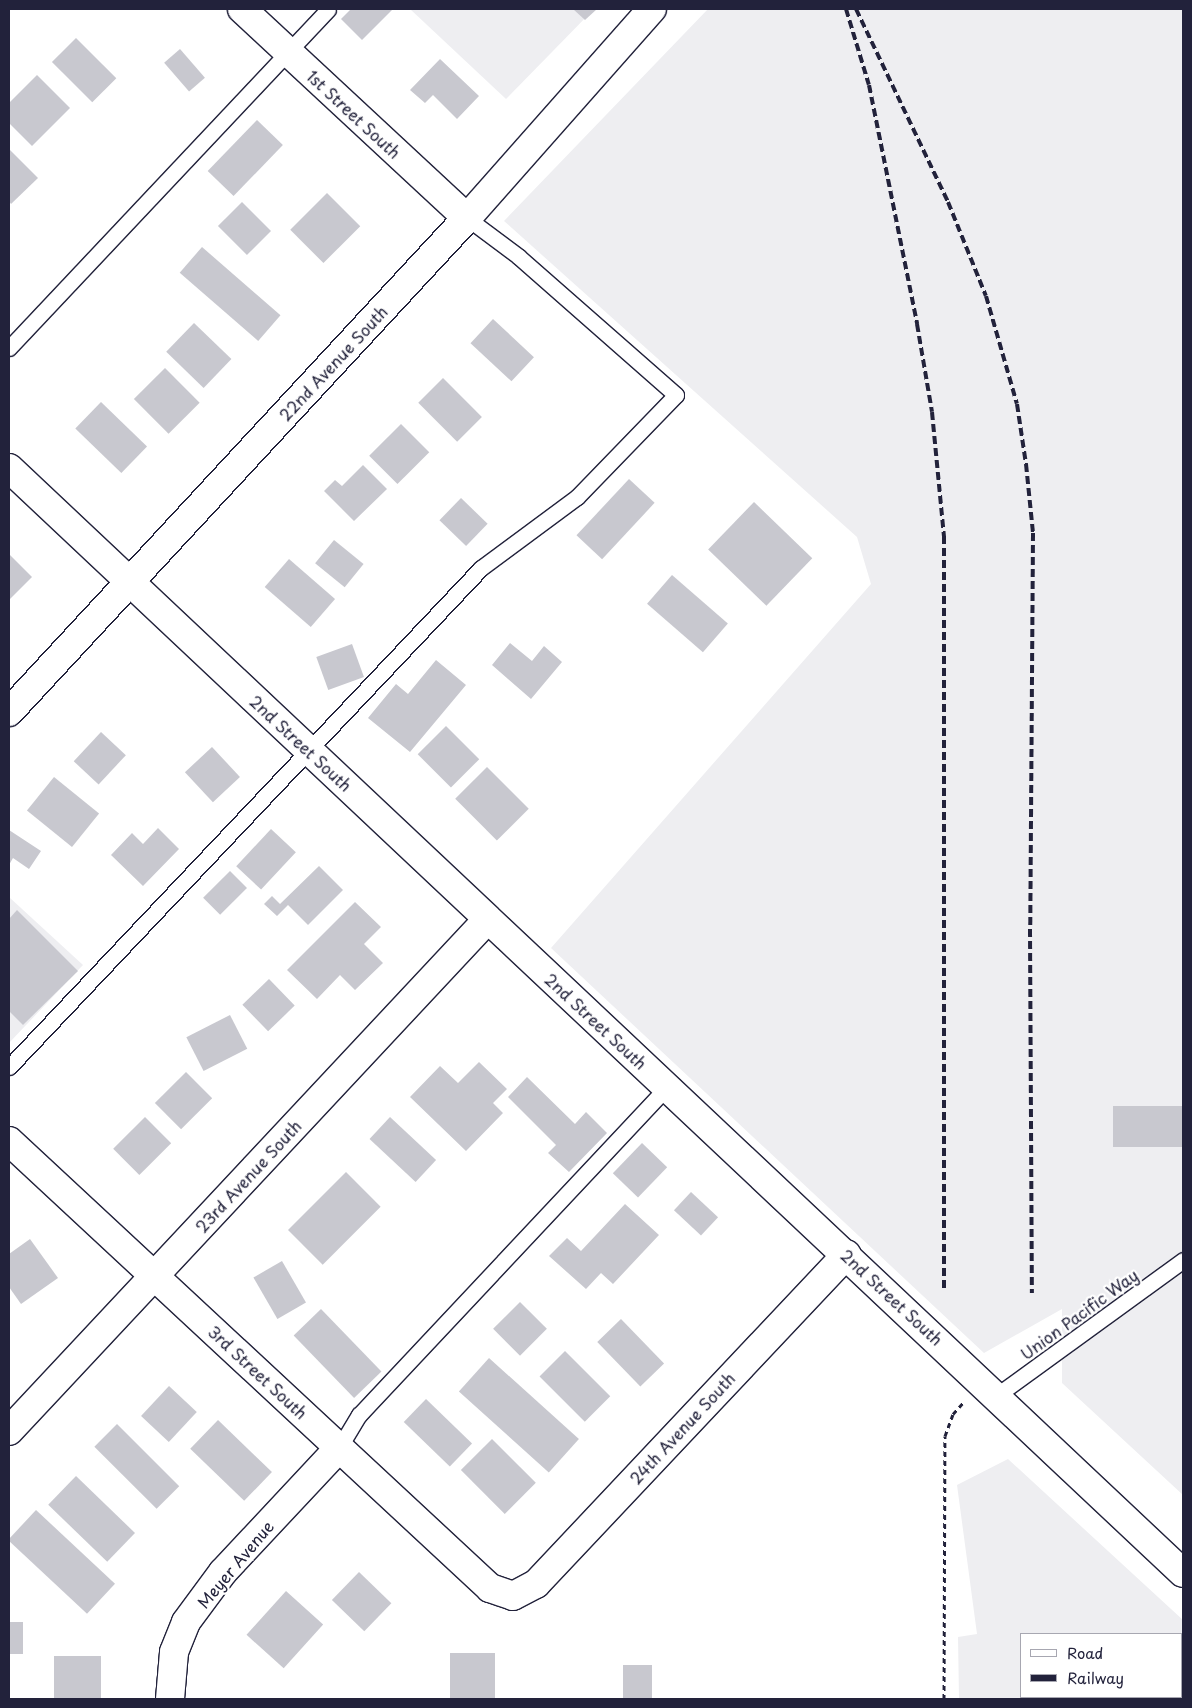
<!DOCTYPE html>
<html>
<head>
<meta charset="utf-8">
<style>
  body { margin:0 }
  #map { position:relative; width:1192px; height:1708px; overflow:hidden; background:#fff; font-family:"Playpen Sans",sans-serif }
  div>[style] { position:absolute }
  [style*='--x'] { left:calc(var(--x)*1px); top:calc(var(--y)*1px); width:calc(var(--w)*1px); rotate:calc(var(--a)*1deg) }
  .built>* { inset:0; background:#eeeef1 }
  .building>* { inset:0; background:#c8c8cf; transform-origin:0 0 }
  .path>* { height:3px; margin-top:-1.5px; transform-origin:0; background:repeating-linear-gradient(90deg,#22223b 0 5px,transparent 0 9px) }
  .roads { filter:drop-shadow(1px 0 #22223b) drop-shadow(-1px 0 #22223b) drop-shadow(0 1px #22223b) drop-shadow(0 -1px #22223b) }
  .service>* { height:15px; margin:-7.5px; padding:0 7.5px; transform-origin:7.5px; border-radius:7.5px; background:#fff }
  .minor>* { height:28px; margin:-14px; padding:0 14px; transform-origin:14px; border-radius:14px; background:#fff }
  .tertiary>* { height:28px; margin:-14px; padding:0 14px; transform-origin:14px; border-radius:14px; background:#fff }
  .rail>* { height:4px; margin-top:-2px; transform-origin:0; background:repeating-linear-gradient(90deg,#22223b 0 8px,transparent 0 12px) }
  span { translate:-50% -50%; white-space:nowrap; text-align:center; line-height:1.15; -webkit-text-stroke:4.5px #fff; paint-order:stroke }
  .street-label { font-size:16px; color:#22223b }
  .frame { position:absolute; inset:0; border:10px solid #22223b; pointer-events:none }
  .legend { position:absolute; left:1020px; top:1633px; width:162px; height:65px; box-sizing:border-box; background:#fff; border:1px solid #a7a7b1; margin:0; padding:6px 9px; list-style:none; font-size:15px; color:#22223b }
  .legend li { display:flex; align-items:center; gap:10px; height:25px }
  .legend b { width:25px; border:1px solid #a7a7b1 }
</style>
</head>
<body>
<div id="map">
  <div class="built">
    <i style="clip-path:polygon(410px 9px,594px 9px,506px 99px)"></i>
    <i style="clip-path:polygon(708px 9px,1183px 9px,1183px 1495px,1062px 1383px,1062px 1309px,984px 1353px,551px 948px,871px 584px,857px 537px,504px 221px)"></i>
    <i style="clip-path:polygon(9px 897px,83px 965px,9px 1043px)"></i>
    <i style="clip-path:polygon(evenodd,1008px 1459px,1183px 1620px,1183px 1699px,959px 1699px,958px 1637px,977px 1634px,957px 1485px,1008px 1459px,1021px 1634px,1181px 1634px,1181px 1697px,1021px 1697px,1021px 1634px)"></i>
  </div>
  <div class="building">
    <i style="clip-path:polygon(351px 9px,393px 9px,362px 40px,341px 19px)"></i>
    <i style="clip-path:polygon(573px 9px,597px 9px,585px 20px)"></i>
    <i style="left:76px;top:38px;width:57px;height:34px;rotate:45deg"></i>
    <i style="left:180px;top:49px;width:38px;height:21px;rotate:49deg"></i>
    <i style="clip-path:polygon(440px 59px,479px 96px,457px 119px,433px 95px,425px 103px,410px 90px)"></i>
    <i style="clip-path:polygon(37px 75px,70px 108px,32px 146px,9px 123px,9px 103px)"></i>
    <i style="left:257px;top:120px;width:36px;height:71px;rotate:44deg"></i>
    <i style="clip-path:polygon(9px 149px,38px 178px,11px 204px,9px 201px)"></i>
    <i style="left:327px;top:193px;width:47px;height:52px;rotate:45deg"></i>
    <i style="left:242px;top:202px;width:41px;height:34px;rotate:45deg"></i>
    <i style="left:202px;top:247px;width:104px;height:34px;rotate:41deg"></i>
    <i style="left:493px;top:319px;width:56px;height:33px;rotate:43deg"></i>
    <i style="left:194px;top:323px;width:52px;height:40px;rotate:44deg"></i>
    <i style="left:165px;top:368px;width:49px;height:44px;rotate:45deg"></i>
    <i style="left:443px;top:378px;width:55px;height:35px;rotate:45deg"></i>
    <i style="left:101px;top:402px;width:64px;height:37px;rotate:44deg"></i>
    <i style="left:401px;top:424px;width:40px;height:45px;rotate:45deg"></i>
    <i style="clip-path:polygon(363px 465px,387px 489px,354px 521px,324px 491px,335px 480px,342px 486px)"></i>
    <i style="left:629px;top:479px;width:35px;height:77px;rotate:43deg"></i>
    <i style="left:461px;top:498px;width:37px;height:31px;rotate:44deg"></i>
    <i style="left:754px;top:502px;width:81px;height:66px;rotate:44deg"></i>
    <i style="left:334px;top:540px;width:38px;height:30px;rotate:39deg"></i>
    <i style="clip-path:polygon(9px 554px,32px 577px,9px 600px)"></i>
    <i style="left:289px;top:559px;width:61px;height:37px;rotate:41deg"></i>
    <i style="left:672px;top:575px;width:74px;height:38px;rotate:41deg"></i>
    <i style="clip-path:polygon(510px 643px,532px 661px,544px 646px,562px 662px,531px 699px,492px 665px)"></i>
    <i style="left:352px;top:644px;width:35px;height:38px;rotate:70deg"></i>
    <i style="clip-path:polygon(436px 660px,466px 685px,410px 752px,368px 718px,396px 684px,408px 694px)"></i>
    <i style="left:446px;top:726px;width:47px;height:40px;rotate:45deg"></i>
    <i style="left:101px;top:732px;width:34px;height:40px;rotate:43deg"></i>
    <i style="left:212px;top:747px;width:41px;height:37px;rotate:47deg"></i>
    <i style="left:487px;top:767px;width:59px;height:45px;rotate:45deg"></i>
    <i style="left:54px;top:777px;width:58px;height:43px;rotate:39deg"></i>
    <i style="clip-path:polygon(158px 828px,179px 849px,143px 886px,111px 855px,132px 833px,143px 844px)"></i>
    <i style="left:271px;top:829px;width:34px;height:51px;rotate:43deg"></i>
    <i style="clip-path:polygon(9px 830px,41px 851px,29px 869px,13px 858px,9px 865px)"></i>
    <i style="clip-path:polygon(319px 866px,343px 890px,308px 925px,288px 905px,277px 916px,264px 904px,272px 896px,280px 904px)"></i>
    <i style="left:230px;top:871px;width:24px;height:38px;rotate:45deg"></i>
    <i style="clip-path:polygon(355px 902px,381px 927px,364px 944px,383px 963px,355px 990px,340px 975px,317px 999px,287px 970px)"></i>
    <i style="clip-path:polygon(17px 910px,78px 971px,23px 1025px,9px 1011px,9px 919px)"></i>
    <i style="left:269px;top:979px;width:37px;height:37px;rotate:46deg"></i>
    <i style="left:230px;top:1015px;width:38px;height:49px;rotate:63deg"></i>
    <i style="clip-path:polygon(479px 1062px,507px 1089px,493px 1103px,503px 1113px,466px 1151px,410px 1097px,440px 1066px,458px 1083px)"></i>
    <i style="left:186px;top:1072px;width:37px;height:44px;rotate:45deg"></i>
    <i style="clip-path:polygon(527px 1077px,575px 1124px,586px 1112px,607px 1133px,569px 1172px,548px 1153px,556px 1145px,508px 1097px)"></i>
    <i style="left:1183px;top:1106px;width:41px;height:70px;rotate:90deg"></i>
    <i style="left:145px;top:1117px;width:37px;height:45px;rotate:45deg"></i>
    <i style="left:390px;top:1117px;width:63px;height:30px;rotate:43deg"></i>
    <i style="left:642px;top:1143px;width:35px;height:42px;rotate:44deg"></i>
    <i style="left:346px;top:1172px;width:49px;height:82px;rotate:45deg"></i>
    <i style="left:691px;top:1192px;width:37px;height:25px;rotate:43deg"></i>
    <i style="clip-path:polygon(625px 1204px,659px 1235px,613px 1284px,601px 1273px,586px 1289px,549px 1256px,567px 1238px,581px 1251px)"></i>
    <i style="clip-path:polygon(30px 1239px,58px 1278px,21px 1304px,9px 1287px,9px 1254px)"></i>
    <i style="left:282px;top:1261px;width:48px;height:33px;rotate:60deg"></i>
    <i style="left:520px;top:1302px;width:38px;height:38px;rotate:45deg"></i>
    <i style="left:321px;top:1309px;width:87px;height:38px;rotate:46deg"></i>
    <i style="left:621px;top:1319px;width:62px;height:33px;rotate:46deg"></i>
    <i style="left:565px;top:1351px;width:64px;height:36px;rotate:45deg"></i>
    <i style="left:489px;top:1358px;width:121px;height:45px;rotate:42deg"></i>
    <i style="left:169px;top:1386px;width:38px;height:41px;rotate:43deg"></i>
    <i style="left:426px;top:1399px;width:64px;height:32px;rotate:44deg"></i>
    <i style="left:218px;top:1420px;width:75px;height:40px;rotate:44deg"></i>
    <i style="left:117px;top:1424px;width:88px;height:32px;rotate:45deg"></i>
    <i style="left:492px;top:1439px;width:62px;height:44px;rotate:45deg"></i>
    <i style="left:76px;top:1476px;width:82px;height:40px;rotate:44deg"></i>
    <i style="left:36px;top:1510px;width:108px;height:41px;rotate:43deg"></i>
    <i style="left:359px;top:1572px;width:45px;height:39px;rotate:44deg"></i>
    <i style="left:286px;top:1591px;width:50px;height:59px;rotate:42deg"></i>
    <i style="left:9px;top:1622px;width:14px;height:32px"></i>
    <i style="left:450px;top:1653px;width:45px;height:46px"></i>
    <i style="left:54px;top:1656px;width:47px;height:43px"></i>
    <i style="left:623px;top:1665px;width:29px;height:34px"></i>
    <i style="clip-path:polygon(1183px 1669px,1183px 1685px,1181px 1683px)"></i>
  </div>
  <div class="path">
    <i style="--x:944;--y:1699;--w:263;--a:-89.8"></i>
    <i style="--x:945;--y:1436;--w:23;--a:-70"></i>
    <i style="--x:953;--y:1414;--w:15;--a:-48"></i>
  </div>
  <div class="roads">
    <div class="service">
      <i style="--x:9;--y:348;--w:465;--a:-46.7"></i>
      <i style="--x:9;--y:1067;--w:687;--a:-46.59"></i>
      <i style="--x:481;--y:568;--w:119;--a:-36.5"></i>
      <i style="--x:577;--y:497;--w:142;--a:-45.9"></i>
      <i style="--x:676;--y:395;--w:210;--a:-138.7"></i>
      <i style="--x:518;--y:256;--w:64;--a:-143.3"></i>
      <i style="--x:996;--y:1396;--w:231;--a:-36"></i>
      <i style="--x:339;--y:1448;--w:39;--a:-59"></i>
      <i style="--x:359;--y:1415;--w:450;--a:-46.8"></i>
    </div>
    <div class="minor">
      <i style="--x:242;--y:9;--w:307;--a:42.9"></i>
      <i style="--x:9;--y:712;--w:674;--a:-47.17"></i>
      <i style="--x:467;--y:218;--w:279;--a:-48.5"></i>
      <i style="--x:9;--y:1141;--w:657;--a:42.9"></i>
      <i style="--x:490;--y:1588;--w:24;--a:19"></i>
      <i style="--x:513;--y:1596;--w:26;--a:-28"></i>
      <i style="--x:536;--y:1584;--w:453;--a:-46.7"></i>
      <i style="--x:9;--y:1431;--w:700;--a:-46.91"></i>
      <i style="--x:170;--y:1699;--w:47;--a:-85.1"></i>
      <i style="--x:174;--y:1652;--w:32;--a:-68"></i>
      <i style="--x:186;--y:1622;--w:62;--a:-53.5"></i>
      <i style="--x:223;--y:1572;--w:170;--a:-46.9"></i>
    </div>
    <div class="tertiary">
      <i style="--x:9;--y:468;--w:1612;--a:43.27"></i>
    </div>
  </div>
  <div class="rail">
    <i style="--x:846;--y:9;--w:79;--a:73.2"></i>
    <i style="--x:869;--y:85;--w:244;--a:78.6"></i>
    <i style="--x:917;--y:324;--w:89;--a:80.3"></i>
    <i style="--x:932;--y:412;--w:125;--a:84.5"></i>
    <i style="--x:944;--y:536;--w:756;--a:90"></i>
    <i style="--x:856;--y:9;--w:214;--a:64.5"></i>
    <i style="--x:948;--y:202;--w:101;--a:68"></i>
    <i style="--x:986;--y:296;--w:112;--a:74"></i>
    <i style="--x:1017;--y:404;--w:61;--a:81.5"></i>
    <i style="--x:1026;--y:464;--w:69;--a:84.2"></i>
    <i style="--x:1033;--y:533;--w:396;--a:90.4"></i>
    <i style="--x:1030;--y:929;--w:364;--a:89.7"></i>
  </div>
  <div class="street-label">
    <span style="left:354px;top:114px;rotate:43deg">1st Street South</span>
    <span style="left:333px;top:363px;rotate:-47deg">22nd Avenue South</span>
    <span style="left:301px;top:743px;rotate:43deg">2nd Street South</span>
    <span style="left:596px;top:1021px;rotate:43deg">2nd Street South</span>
    <span style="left:248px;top:1176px;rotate:-47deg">23rd Avenue South</span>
    <span style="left:892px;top:1297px;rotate:43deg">2nd Street South</span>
    <span style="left:1079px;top:1314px;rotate:-36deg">Union Pacific Way</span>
    <span style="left:258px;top:1372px;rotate:43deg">3rd Street South</span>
    <span style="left:682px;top:1428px;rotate:-47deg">24th Avenue South</span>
    <span style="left:235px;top:1564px;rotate:-50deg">Meyer Avenue</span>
  </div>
  <div class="frame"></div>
  <ul class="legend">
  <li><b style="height:6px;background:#fff"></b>Road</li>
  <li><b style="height:6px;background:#22223b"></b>Railway</li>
  </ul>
</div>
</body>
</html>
